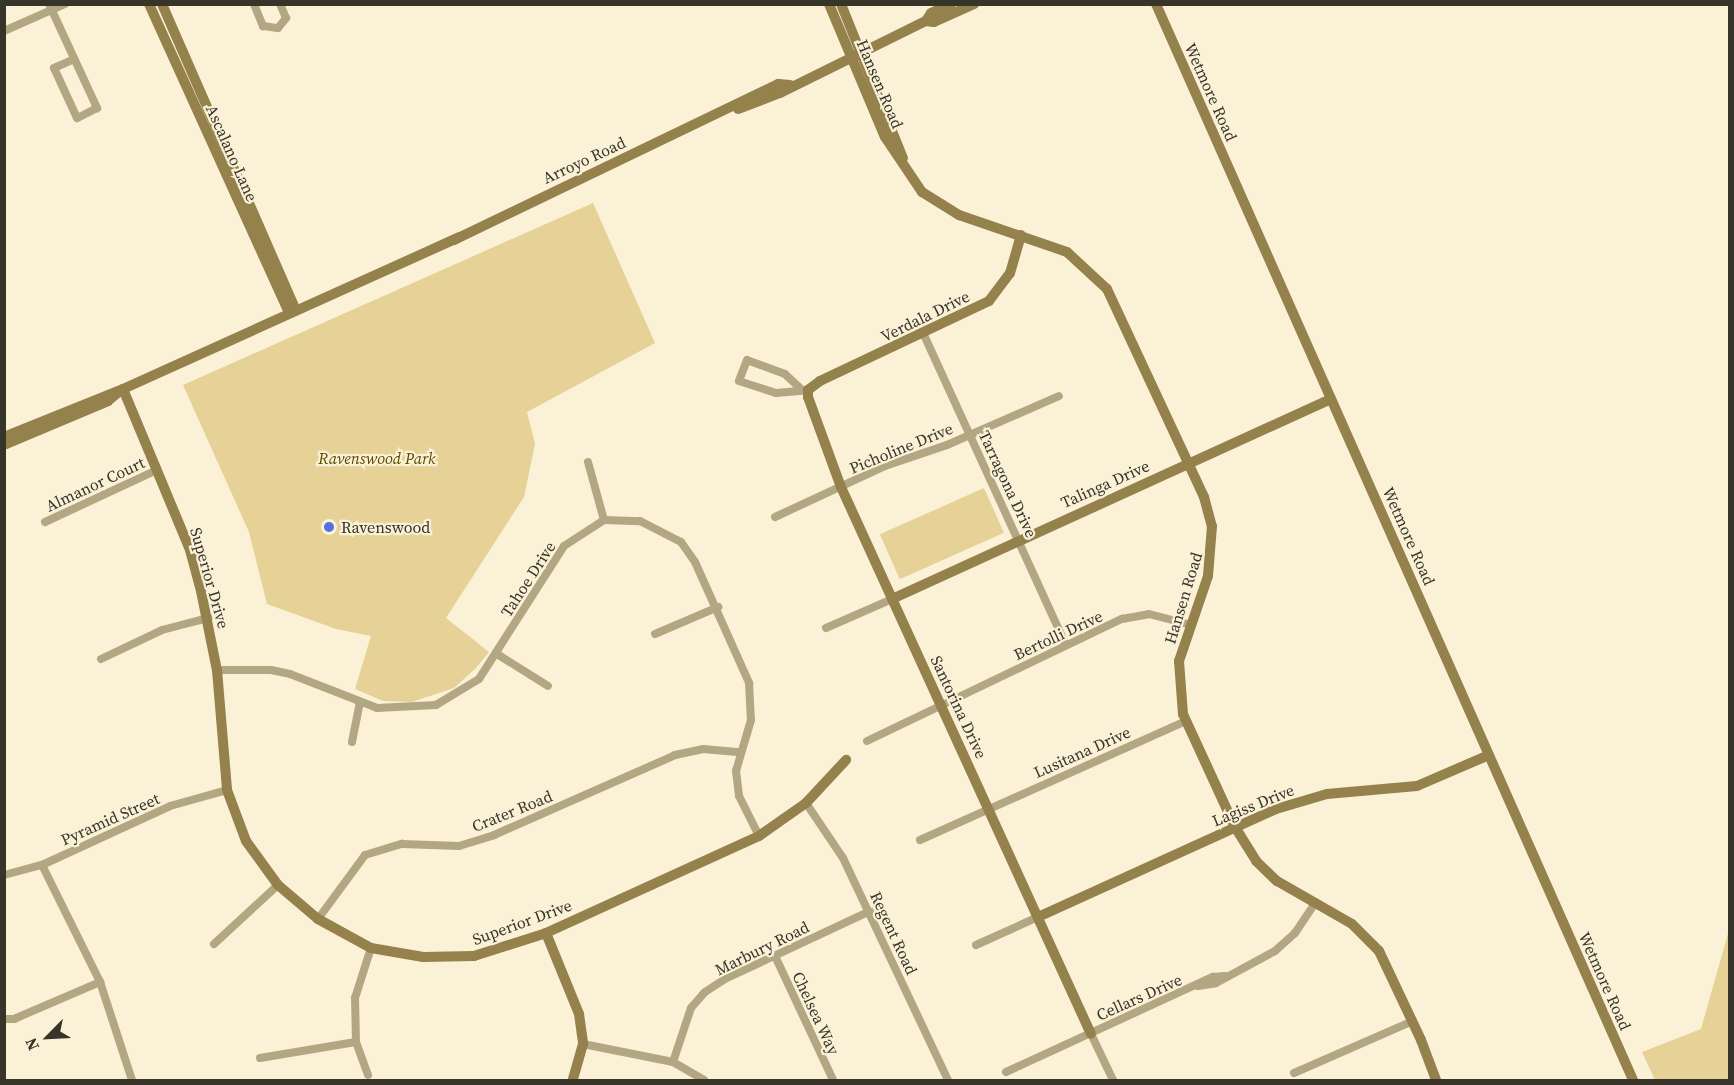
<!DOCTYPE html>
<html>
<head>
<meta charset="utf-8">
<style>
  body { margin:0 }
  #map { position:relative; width:1734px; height:1085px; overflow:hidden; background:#faf1d7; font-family:"Source Serif 4",serif }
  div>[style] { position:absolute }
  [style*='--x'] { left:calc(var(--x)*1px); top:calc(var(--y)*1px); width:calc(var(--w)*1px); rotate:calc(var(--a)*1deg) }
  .green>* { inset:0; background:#e6d197; transform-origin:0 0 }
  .street>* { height:8px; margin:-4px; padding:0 4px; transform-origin:4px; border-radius:4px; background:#b3a683 }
  .secondary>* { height:10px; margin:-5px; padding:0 5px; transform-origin:5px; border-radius:5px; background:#94814b }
  .dots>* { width:16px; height:16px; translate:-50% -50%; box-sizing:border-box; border:3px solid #faf1d7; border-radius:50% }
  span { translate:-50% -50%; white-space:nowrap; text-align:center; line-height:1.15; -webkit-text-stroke:4.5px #faf1d7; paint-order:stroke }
  .street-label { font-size:16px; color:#37342a }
  .park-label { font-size:16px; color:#5e4a00; font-style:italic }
  .poi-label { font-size:16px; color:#37342a }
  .left { translate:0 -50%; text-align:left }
  .frame { position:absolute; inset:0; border:6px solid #37342a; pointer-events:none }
  .north { position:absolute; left:18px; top:1007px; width:60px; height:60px; -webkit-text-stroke:4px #faf1d7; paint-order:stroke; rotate:246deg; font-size:16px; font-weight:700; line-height:24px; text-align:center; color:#37342a }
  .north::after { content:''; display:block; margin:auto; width:21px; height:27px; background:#37342a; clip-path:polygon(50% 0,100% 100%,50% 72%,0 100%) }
</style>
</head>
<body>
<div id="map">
  <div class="green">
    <i style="clip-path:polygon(593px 203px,655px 343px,527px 412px,535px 444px,524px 497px,446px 618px,489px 652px,476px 668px,454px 688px,412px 702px,383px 701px,355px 689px,371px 636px,336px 629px,267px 604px,249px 532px,183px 385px)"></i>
    <i style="left:984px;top:488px;width:49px;height:114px;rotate:66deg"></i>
    <i style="clip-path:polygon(1729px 930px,1729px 1080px,1655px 1080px,1642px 1052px,1701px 1029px)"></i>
  </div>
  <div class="street">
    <i style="--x:49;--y:4;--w:115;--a:65.2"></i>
    <i style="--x:97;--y:108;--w:22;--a:153"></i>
    <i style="--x:77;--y:118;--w:55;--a:-114.7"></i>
    <i style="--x:54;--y:68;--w:22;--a:-24"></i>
    <i style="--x:254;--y:4;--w:24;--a:68"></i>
    <i style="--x:263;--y:26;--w:15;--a:8"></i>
    <i style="--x:278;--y:28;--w:13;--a:-51"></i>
    <i style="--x:286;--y:18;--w:15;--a:-113"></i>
    <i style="--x:4;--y:31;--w:67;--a:-23.9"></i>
    <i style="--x:924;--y:335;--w:341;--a:65.4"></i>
    <i style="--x:801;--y:389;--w:22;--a:-137"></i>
    <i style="--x:785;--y:374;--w:40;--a:-159.8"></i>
    <i style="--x:747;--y:360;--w:22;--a:111"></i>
    <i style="--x:739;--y:381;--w:39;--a:18"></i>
    <i style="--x:776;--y:393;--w:32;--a:-5"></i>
    <i style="--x:588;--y:462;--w:60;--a:74.6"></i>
    <i style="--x:775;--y:517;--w:121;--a:-24.9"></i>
    <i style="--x:885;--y:466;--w:65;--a:-18.7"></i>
    <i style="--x:947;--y:445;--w:122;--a:-23.6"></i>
    <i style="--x:45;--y:522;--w:123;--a:-24.9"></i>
    <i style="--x:826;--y:628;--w:72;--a:-23.7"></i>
    <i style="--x:655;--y:634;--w:69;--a:-23.2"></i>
    <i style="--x:497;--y:654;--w:60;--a:32.1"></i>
    <i style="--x:101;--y:659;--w:68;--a:-25.4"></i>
    <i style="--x:162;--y:630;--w:48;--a:-14.6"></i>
    <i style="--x:217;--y:670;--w:54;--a:0"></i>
    <i style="--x:271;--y:670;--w:19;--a:12"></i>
    <i style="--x:290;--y:674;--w:93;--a:21.3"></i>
    <i style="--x:377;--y:708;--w:59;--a:-2.9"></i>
    <i style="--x:436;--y:705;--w:50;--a:-31.2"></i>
    <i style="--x:479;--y:679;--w:158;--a:-57.4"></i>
    <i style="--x:564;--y:546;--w:48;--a:-33"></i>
    <i style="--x:604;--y:520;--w:36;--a:2"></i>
    <i style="--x:640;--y:521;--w:46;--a:27.1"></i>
    <i style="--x:681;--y:542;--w:24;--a:55"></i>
    <i style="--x:695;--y:562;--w:133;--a:65.9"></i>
    <i style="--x:749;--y:683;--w:37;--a:87"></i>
    <i style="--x:751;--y:720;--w:53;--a:106.4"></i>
    <i style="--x:736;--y:771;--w:25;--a:83"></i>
    <i style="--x:739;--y:796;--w:45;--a:63.4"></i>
    <i style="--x:867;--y:741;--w:283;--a:-25.6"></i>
    <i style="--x:1122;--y:619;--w:27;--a:-10"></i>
    <i style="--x:1149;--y:614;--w:43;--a:14.7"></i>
    <i style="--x:352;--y:742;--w:41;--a:-78.7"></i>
    <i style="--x:806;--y:803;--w:66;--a:56.1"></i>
    <i style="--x:843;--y:858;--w:246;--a:64.7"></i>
    <i style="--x:920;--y:840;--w:291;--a:-24.1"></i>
    <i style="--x:42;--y:865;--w:131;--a:63.6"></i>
    <i style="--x:100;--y:982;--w:103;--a:71.9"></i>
    <i style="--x:4;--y:875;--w:39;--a:-15"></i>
    <i style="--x:42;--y:865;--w:141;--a:-24.7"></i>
    <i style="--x:170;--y:806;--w:59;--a:-15.7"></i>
    <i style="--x:318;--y:919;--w:79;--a:-53.7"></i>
    <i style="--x:365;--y:855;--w:39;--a:-17"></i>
    <i style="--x:402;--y:844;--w:57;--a:2"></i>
    <i style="--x:459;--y:846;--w:37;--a:-17"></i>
    <i style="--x:494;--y:835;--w:198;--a:-23.8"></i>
    <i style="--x:675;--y:755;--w:29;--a:-12"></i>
    <i style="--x:703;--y:749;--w:37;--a:5"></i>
    <i style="--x:214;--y:944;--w:87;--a:-42.7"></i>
    <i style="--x:976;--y:945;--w:68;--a:-24.3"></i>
    <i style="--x:775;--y:956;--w:137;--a:64.9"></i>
    <i style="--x:1198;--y:986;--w:18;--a:-9"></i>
    <i style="--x:1216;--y:983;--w:67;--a:-28.5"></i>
    <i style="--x:1275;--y:951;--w:27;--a:-42"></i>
    <i style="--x:1295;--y:933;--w:37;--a:-56"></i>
    <i style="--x:4;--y:1019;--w:10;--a:0"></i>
    <i style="--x:14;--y:1019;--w:94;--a:-23.3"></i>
    <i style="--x:1091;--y:1034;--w:51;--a:64.4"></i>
    <i style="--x:583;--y:1044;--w:92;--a:11.3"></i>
    <i style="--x:673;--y:1062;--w:36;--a:30"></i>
    <i style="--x:260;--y:1058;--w:97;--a:-9.5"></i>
    <i style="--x:673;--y:1062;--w:57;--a:-71.6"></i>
    <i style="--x:691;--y:1008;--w:21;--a:-49"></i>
    <i style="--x:705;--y:992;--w:24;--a:-33"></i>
    <i style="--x:725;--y:979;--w:160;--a:-25.1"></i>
    <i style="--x:1006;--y:1072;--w:228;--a:-24.7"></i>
    <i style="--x:1213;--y:977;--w:12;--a:-5"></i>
    <i style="--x:1294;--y:1073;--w:130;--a:-23.6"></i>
    <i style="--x:368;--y:1075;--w:35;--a:-110"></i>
    <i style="--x:356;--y:1042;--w:44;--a:-91.3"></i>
    <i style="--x:355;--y:998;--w:52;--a:-72.3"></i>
  </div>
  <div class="secondary">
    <i style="--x:149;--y:4;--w:339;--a:65.6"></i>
    <i style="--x:162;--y:4;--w:334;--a:66.4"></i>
    <i style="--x:829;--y:4;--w:144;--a:67.2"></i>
    <i style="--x:885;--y:137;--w:66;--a:56.1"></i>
    <i style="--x:922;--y:192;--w:44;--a:31.9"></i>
    <i style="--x:959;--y:215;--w:114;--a:18.9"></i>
    <i style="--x:1067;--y:252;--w:54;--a:42.8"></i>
    <i style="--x:1107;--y:289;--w:230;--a:65"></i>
    <i style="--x:1204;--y:497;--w:30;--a:75"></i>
    <i style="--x:1212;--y:526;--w:50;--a:94.6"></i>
    <i style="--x:1208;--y:576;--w:90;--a:108.8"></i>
    <i style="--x:1179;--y:661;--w:53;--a:85.7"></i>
    <i style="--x:1183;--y:714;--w:124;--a:65.3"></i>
    <i style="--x:1235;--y:827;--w:40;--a:58"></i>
    <i style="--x:1256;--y:861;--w:29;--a:44"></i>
    <i style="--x:1277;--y:881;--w:86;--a:29.8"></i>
    <i style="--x:1352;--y:924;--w:38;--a:45"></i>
    <i style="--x:1379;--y:951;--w:98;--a:64.7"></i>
    <i style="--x:1421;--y:1040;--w:43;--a:69.4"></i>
    <i style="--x:841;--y:4;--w:166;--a:68.1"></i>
    <i style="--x:1156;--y:4;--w:1177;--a:66.09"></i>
    <i style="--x:926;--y:21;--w:8;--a:7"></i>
    <i style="--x:934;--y:22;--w:44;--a:-24.2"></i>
    <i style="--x:738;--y:109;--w:45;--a:-20.9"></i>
    <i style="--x:780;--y:93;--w:163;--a:-26.3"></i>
    <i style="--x:926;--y:21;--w:9;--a:-58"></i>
    <i style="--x:931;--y:13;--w:22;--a:-24"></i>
    <i style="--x:1021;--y:235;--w:40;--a:106"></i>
    <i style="--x:1010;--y:273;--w:35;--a:127"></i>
    <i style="--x:989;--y:301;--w:187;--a:154.7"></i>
    <i style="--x:820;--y:381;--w:15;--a:143"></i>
    <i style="--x:808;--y:390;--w:7;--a:90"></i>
    <i style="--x:808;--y:397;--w:96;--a:69.9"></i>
    <i style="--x:841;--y:487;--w:601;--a:65.44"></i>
    <i style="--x:454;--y:240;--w:360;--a:-25.7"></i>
    <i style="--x:778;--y:84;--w:12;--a:5"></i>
    <i style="--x:123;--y:389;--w:174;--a:67.4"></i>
    <i style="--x:190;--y:550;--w:42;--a:75"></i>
    <i style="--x:201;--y:591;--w:81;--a:78.6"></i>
    <i style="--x:217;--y:670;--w:120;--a:85.2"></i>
    <i style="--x:227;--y:790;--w:54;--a:69.6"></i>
    <i style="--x:246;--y:841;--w:54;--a:54"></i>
    <i style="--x:278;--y:885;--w:52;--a:40.4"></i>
    <i style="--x:318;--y:919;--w:60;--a:28.7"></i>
    <i style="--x:371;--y:948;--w:53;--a:9.8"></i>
    <i style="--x:423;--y:957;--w:51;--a:-1.1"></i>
    <i style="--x:474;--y:956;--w:76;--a:-17.7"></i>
    <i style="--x:546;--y:933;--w:234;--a:-24.5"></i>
    <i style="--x:759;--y:836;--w:57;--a:-35.1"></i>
    <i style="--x:806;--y:803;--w:59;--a:-47.1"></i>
    <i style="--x:4;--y:437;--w:128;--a:-22"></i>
    <i style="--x:123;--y:389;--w:369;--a:-24.3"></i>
    <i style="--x:4;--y:445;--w:113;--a:-22.9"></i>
    <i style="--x:108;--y:401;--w:16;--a:-40"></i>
    <i style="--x:892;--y:599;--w:482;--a:-24.5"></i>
    <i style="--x:1038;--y:917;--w:261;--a:-24.4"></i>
    <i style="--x:1276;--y:809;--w:53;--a:-16.4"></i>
    <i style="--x:1327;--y:794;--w:90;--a:-5.1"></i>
    <i style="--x:1417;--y:786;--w:78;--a:-23.3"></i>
    <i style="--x:546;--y:933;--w:87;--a:67.8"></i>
    <i style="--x:579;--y:1014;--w:30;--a:82"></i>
    <i style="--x:583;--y:1044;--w:37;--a:106"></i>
  </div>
  <div class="dots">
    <i style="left:329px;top:527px;background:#556fe5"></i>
  </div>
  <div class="street-label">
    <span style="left:880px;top:84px;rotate:67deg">Hansen Road</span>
    <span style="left:1211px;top:92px;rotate:66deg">Wetmore Road</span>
    <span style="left:232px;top:153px;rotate:66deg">Ascalano Lane</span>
    <span style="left:584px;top:160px;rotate:-25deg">Arroyo Road</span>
    <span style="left:925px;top:316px;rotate:-26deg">Verdala Drive</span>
    <span style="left:901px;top:448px;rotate:-22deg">Picholine Drive</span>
    <span style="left:95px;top:484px;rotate:-25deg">Almanor Court</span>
    <span style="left:1008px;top:484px;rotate:65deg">Tarragona Drive</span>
    <span style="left:1105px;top:484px;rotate:-24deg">Talinga Drive</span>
    <span style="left:1409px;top:536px;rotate:66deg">Wetmore Road</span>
    <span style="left:210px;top:578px;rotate:74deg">Superior Drive</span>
    <span style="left:528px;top:579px;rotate:-57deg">Tahoe Drive</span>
    <span style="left:1183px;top:598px;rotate:-73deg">Hansen Road</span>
    <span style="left:1058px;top:635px;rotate:-25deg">Bertolli Drive</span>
    <span style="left:959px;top:707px;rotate:65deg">Santorina Drive</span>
    <span style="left:1082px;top:752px;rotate:-24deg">Lusitana Drive</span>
    <span style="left:1253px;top:805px;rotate:-22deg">Lagiss Drive</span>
    <span style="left:512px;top:811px;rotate:-22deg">Crater Road</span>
    <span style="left:110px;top:819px;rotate:-24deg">Pyramid Street</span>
    <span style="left:522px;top:922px;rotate:-20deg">Superior Drive</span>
    <span style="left:894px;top:933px;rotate:65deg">Regent Road</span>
    <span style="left:762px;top:948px;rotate:-26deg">Marbury Road</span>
    <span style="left:1605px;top:981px;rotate:66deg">Wetmore Road</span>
    <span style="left:1139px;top:997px;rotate:-24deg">Cellars Drive</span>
    <span style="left:816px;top:1013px;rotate:65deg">Chelsea Way</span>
  </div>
  <div class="park-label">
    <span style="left:377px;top:458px">Ravenswood Park</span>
  </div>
  <div class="poi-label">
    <span class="left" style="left:341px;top:527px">Ravenswood</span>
  </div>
  <div class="frame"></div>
  <div class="north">N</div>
</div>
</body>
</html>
